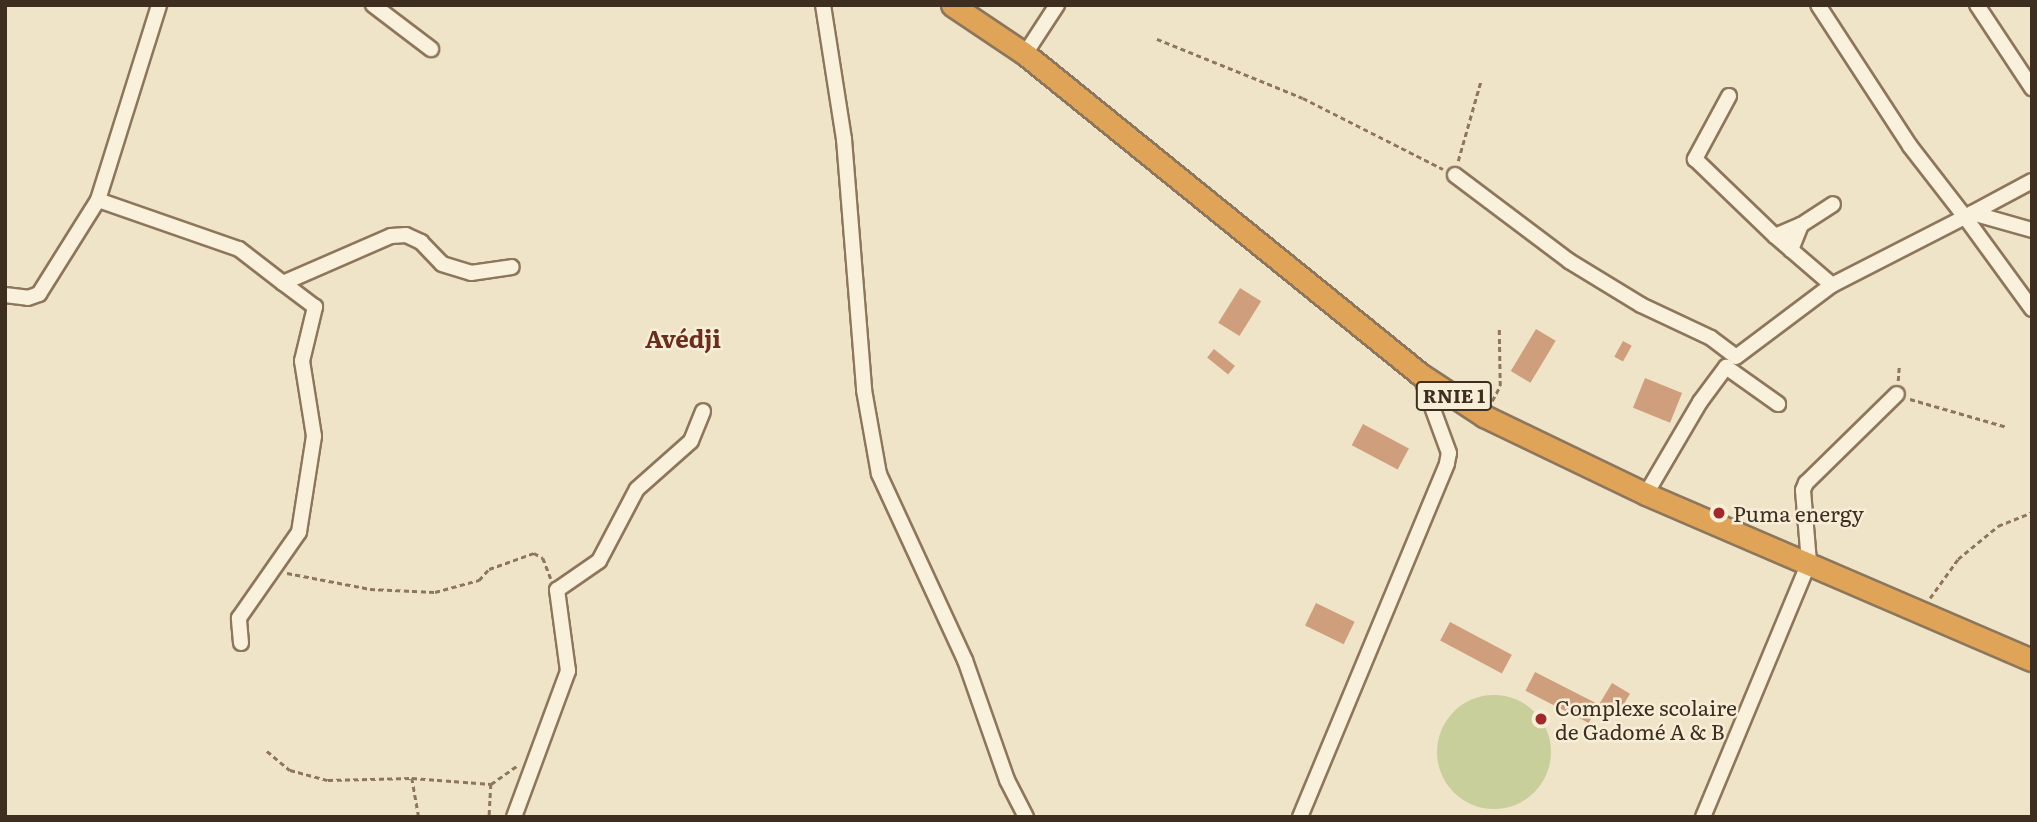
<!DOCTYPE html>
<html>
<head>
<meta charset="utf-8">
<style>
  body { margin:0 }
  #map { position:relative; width:2037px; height:822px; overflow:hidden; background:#f0e4c8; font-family:Literata,serif }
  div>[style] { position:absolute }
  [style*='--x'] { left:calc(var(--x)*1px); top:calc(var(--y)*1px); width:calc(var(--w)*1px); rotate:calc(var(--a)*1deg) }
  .green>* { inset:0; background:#c9cf9b }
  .round { border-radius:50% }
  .building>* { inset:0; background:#cf9f7d; transform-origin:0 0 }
  .path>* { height:2.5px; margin-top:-1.25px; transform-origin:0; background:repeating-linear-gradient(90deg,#8d765c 0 5px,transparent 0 8.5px) }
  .roads { filter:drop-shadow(2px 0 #8d765c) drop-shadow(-2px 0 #8d765c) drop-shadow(0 2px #8d765c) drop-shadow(0 -2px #8d765c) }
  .minor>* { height:14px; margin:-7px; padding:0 7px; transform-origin:7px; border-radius:7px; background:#faf1dc }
  .highway>* { height:21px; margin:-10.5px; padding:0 10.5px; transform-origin:10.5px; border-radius:10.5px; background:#e0a458 }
  .dots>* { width:19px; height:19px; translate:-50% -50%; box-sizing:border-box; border:4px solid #f7eed8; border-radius:50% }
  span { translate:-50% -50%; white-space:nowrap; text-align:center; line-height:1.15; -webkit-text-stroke:5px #f7eed8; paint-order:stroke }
  .shield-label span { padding:2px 5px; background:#f7eed8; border:2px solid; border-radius:5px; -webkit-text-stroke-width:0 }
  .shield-label { font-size:19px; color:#3d2e20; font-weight:700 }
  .poi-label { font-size:21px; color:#3d2e20 }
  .left { translate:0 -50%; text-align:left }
  .quarter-label { font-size:24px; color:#6b2e1e; font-weight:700 }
  .frame { position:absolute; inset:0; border:7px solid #3d2e20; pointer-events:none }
</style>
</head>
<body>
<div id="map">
  <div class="green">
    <i class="round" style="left:1437px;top:695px;width:114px;height:114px"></i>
  </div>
  <div class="building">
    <i style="left:1240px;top:288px;width:25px;height:41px;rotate:32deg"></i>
    <i style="left:1536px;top:329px;width:23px;height:49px;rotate:31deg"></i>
    <i style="left:1623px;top:341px;width:10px;height:18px;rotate:29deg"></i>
    <i style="left:1214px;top:349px;width:27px;height:11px;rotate:39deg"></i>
    <i style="left:1645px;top:378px;width:40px;height:32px;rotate:22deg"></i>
    <i style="left:1363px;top:424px;width:52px;height:24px;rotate:28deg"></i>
    <i style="left:1316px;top:603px;width:43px;height:25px;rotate:26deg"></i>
    <i style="left:1450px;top:622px;width:70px;height:21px;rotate:28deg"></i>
    <i style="left:1535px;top:672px;width:71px;height:21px;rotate:27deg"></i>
    <i style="left:1612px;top:683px;width:21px;height:26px;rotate:31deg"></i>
  </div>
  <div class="path">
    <i style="--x:1157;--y:39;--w:157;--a:22"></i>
    <i style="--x:1303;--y:98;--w:157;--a:26.9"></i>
    <i style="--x:1458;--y:161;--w:84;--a:-74.1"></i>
    <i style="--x:1898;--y:381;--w:14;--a:-86"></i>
    <i style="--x:1910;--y:399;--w:101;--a:16.1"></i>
    <i style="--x:1492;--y:401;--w:17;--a:-62"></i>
    <i style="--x:1500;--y:386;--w:58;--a:-91"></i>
    <i style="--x:287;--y:573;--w:85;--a:10.9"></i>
    <i style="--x:370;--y:589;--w:65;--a:2.6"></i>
    <i style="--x:435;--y:592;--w:46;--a:-15.3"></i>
    <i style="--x:479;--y:580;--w:15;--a:-48"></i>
    <i style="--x:489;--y:569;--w:48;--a:-19.6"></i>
    <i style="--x:534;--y:553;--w:10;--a:29"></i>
    <i style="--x:543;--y:558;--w:22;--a:69"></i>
    <i style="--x:1930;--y:598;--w:48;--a:-54.3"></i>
    <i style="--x:1958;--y:559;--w:52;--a:-39.5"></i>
    <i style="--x:1998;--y:526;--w:37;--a:-22"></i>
    <i style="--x:267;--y:751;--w:30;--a:40"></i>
    <i style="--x:290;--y:770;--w:39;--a:15"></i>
    <i style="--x:328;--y:780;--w:84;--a:-1.4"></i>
    <i style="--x:412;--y:778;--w:79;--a:4.3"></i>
    <i style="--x:491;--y:784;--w:33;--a:93"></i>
    <i style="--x:412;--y:778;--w:40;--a:80"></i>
    <i style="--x:491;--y:784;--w:32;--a:-35"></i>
  </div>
  <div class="roads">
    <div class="minor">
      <i style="--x:373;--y:5;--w:73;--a:37.2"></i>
      <i style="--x:823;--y:5;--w:136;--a:81.1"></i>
      <i style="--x:844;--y:139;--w:252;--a:85.4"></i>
      <i style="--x:864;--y:390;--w:85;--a:79.9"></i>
      <i style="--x:879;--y:474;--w:205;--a:65.2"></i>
      <i style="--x:965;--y:660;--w:127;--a:70.7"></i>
      <i style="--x:1007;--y:780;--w:42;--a:62.8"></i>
      <i style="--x:1977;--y:5;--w:100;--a:56.5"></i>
      <i style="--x:1025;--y:54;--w:59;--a:-56.9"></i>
      <i style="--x:1729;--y:96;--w:72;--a:118.4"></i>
      <i style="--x:1695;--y:159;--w:111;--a:43.9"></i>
      <i style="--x:1775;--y:236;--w:28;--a:-23"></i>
      <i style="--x:1801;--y:225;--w:27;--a:112"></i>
      <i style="--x:1455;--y:175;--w:143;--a:37"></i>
      <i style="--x:1569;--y:261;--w:84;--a:31.4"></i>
      <i style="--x:1641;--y:305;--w:77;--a:25.2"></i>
      <i style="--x:1711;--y:338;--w:31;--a:37"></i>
      <i style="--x:1736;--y:357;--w:120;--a:-36.9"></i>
      <i style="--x:2032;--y:181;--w:76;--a:151.8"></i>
      <i style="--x:1965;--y:217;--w:114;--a:53.9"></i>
      <i style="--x:98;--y:200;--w:149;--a:19.2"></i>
      <i style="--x:239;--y:249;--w:56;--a:37.7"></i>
      <i style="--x:1972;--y:213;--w:62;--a:15.8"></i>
      <i style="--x:1801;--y:225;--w:38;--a:-33"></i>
      <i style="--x:1775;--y:236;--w:75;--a:40.7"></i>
      <i style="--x:1832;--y:285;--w:149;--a:-27.1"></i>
      <i style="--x:1965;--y:217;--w:90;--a:-127.8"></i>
      <i style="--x:1910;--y:146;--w:168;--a:-123.1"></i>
      <i style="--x:5;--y:295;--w:23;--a:7"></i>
      <i style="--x:28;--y:298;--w:12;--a:-20"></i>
      <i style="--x:39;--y:294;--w:111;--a:-57.9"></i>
      <i style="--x:98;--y:200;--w:204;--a:-72.6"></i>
      <i style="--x:1646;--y:494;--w:107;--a:-59.6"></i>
      <i style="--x:1700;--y:402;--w:44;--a:-53.4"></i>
      <i style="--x:1726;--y:367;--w:64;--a:35.4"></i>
      <i style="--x:241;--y:643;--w:25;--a:-95"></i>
      <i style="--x:239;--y:618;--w:105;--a:-55.1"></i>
      <i style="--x:299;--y:532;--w:97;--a:-81.1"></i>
      <i style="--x:314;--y:436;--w:76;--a:-99.1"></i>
      <i style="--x:302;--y:361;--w:56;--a:-76.5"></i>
      <i style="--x:315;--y:307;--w:40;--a:-143"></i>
      <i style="--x:283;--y:283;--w:118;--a:-23.5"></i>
      <i style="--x:391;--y:236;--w:15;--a:-4"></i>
      <i style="--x:406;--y:235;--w:17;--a:25"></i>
      <i style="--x:421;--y:242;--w:30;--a:46"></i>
      <i style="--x:442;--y:264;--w:30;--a:17"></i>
      <i style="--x:471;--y:273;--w:41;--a:-8.3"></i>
      <i style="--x:514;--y:817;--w:156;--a:-69.7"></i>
      <i style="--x:568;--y:671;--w:82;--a:-97.7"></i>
      <i style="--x:557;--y:590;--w:51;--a:-34.6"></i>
      <i style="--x:599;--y:561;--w:81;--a:-62.2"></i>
      <i style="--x:637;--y:489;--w:72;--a:-41.6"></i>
      <i style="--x:691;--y:441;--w:32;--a:-68"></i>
      <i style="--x:1300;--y:817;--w:383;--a:-67.4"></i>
      <i style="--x:1447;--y:463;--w:10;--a:-79"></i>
      <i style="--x:1449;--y:453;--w:84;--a:-110.2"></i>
      <i style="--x:1703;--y:817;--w:276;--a:-67.4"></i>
      <i style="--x:1809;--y:562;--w:72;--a:-94.8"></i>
      <i style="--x:1803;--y:490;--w:8;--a:-67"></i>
      <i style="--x:1806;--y:483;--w:127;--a:-44.4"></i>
    </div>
    <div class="highway">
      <i style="--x:952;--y:5;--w:88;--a:33.9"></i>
      <i style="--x:1025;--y:54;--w:508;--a:39.01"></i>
      <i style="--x:1420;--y:374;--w:77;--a:33.3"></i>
      <i style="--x:1484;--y:416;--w:180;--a:25.7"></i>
      <i style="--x:1646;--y:494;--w:420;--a:23.3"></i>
    </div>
  </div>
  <div class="dots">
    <i style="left:1719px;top:513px;background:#9e2a2b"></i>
    <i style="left:1541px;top:719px;background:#9e2a2b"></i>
  </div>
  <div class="shield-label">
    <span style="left:1454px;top:396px">RNIE 1</span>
  </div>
  <div class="poi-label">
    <span class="left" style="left:1733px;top:513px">Puma energy</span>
    <span class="left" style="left:1555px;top:719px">Complexe scolaire<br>de Gadomé A &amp; B</span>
  </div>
  <div class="quarter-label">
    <span style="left:683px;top:338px">Avédji</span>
  </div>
  <div class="frame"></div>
</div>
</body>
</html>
